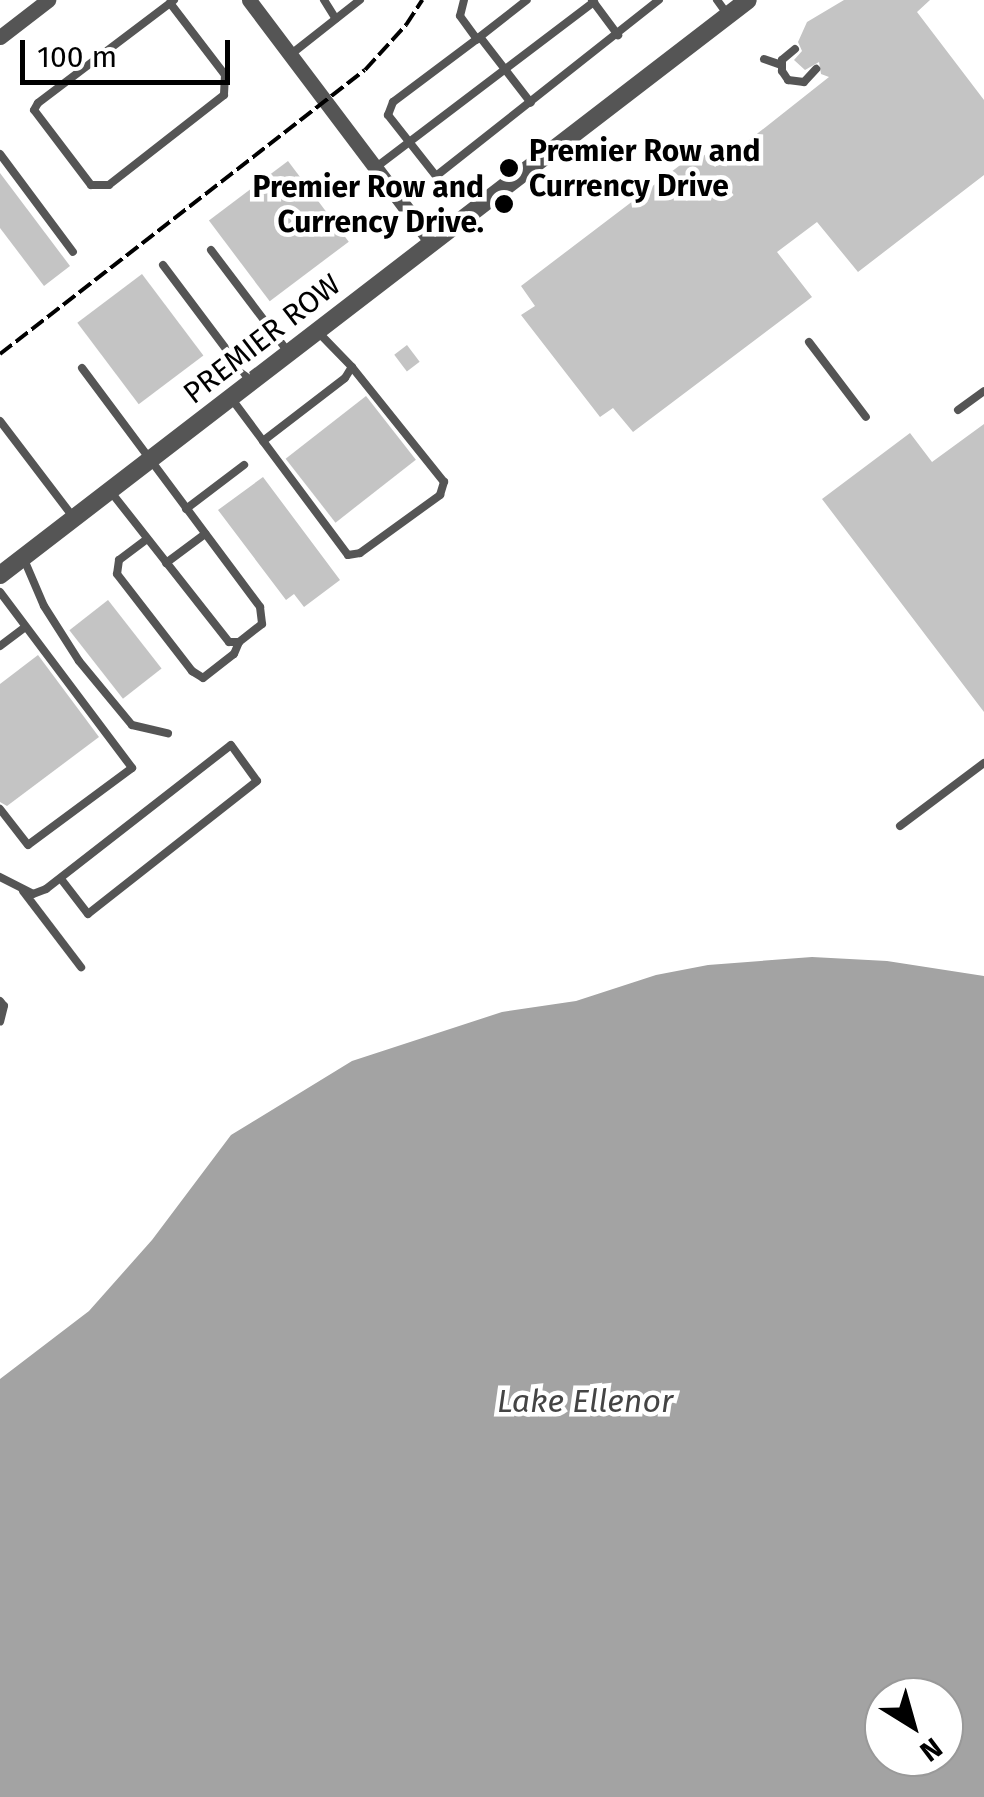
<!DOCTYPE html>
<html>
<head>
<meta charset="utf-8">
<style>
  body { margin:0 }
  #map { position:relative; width:984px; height:1797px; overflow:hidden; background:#fff; font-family:"Fira Sans",sans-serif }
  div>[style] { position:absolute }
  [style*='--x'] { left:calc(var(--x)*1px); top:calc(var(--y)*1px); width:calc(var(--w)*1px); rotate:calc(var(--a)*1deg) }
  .water>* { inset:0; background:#a3a3a3 }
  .building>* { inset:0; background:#c4c4c4; transform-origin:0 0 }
  .service>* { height:8px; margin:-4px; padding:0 4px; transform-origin:4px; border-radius:4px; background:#555 }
  .minor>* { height:15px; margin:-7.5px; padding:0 7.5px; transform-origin:7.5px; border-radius:7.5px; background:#555 }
  .tertiary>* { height:18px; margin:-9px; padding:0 9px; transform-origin:9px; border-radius:9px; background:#555 }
  .rail>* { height:4px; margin-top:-2px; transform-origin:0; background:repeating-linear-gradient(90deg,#000 0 15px,transparent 0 20px) }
  .dots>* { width:28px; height:28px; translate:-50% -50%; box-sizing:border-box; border:5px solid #fff; border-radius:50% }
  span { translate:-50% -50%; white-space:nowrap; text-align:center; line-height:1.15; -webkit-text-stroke:9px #fff; paint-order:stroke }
  .poi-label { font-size:30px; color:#000; font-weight:700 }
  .left { translate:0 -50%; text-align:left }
  .right { translate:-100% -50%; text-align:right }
  .street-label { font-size:30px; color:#000 }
  .water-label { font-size:32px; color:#444; font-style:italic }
  .north { position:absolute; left:864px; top:1677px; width:100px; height:100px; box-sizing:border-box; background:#fff; border:2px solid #999; border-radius:50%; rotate:143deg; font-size:28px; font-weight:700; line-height:40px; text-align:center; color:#000 }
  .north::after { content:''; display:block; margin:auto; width:35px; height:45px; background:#000; clip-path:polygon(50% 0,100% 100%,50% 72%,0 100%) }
  .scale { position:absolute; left:20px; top:40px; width:210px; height:45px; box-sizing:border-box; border:5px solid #000; border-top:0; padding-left:12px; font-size:30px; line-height:35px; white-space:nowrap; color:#000; -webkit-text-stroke:8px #fff; paint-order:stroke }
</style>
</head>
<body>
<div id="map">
  <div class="water">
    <i style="clip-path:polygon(evenodd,812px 957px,887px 961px,984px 976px,984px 1797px,0 1797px,0 1379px,89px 1311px,152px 1240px,231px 1135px,352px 1061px,502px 1012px,576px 1001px,656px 975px,708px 965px,812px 957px,884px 1697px,944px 1697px,944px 1757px,884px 1757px,884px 1697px)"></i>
  </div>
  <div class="building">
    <i style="clip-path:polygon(844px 0,930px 0,917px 12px,984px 100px,984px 175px,858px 272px,817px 222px,777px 252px,812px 297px,633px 432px,613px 408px,600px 417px,521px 315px,535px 306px,521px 286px,700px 150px,715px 167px,829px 77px,821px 74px,819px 62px,805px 70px,794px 60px,802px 51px,798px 42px,807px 22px)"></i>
    <i style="left:288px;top:161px;width:101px;height:99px;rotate:53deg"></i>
    <i style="clip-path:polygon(0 173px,70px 266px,44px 286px,0 228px)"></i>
    <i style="left:142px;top:274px;width:102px;height:81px;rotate:53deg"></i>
    <i style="left:407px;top:345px;width:21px;height:16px;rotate:53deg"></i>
    <i style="left:366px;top:396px;width:81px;height:102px;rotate:52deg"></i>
    <i style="clip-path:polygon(984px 424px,984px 712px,822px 499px,910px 433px,932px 462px)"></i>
    <i style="clip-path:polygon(263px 477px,340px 580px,304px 607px,294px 594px,286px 600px,218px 510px)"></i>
    <i style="left:108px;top:600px;width:87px;height:49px;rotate:52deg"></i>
    <i style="clip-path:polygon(38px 655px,99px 737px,7px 806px,0 802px,0 684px)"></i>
  </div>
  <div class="service">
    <i style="--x:324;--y:0;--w:22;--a:58"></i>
    <i style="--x:464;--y:0;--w:16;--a:104"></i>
    <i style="--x:460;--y:16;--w:29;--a:54"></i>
    <i style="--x:477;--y:39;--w:105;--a:143.1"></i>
    <i style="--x:393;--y:102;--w:14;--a:111"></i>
    <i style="--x:388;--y:115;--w:78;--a:51.8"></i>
    <i style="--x:436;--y:176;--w:284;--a:-38.3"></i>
    <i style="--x:592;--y:0;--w:44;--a:53.4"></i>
    <i style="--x:717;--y:0;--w:19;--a:54"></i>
    <i style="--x:170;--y:3;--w:91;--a:52.6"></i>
    <i style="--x:225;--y:75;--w:20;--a:93"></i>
    <i style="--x:224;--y:95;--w:146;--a:142"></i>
    <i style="--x:109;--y:185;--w:18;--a:180"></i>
    <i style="--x:91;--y:185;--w:94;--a:-127.2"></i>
    <i style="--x:34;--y:110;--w:8;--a:-60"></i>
    <i style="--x:38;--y:103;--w:166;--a:-37.1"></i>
    <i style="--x:170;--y:3;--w:5;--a:-37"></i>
    <i style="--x:480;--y:37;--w:83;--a:52.3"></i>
    <i style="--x:477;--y:39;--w:63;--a:-38"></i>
    <i style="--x:795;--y:49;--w:17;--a:140"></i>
    <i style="--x:782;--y:60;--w:11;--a:90"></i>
    <i style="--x:782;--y:71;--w:11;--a:56"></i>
    <i style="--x:788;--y:80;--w:16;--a:7"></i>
    <i style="--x:804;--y:82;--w:18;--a:-47"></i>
    <i style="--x:290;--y:55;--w:89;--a:-38.2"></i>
    <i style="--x:764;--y:59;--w:18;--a:19"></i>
    <i style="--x:0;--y:154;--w:122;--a:53.3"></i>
    <i style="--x:375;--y:168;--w:275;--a:-37.2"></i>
    <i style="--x:211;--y:250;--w:129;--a:52.9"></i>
    <i style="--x:163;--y:265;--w:146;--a:53.1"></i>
    <i style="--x:809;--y:342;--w:94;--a:52.8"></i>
    <i style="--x:82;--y:368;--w:298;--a:53.3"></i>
    <i style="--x:260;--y:607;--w:17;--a:83"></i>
    <i style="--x:262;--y:624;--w:29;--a:142"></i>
    <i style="--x:239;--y:642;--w:10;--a:180"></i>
    <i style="--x:229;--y:642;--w:192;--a:-128.2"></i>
    <i style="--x:231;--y:398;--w:54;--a:53.3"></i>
    <i style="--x:263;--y:441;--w:103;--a:-37.5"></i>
    <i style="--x:345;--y:378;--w:13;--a:-58"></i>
    <i style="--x:352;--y:367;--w:50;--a:-134.2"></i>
    <i style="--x:958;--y:410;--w:32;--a:-36"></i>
    <i style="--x:0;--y:421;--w:122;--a:52.7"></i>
    <i style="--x:263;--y:441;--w:142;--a:53.3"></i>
    <i style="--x:348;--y:555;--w:12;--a:-9"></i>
    <i style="--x:360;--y:553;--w:99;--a:-35.9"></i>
    <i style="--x:440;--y:495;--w:14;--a:-73"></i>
    <i style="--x:444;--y:482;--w:147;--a:-128.7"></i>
    <i style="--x:186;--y:509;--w:73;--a:-37.2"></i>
    <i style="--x:147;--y:539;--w:35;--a:143"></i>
    <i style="--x:119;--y:560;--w:14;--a:98"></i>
    <i style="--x:117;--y:574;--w:123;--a:52.3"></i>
    <i style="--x:192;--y:671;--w:13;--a:32"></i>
    <i style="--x:203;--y:678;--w:39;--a:-38"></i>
    <i style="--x:234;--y:654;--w:13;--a:-67"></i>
    <i style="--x:23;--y:557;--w:53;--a:66.8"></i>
    <i style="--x:44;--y:606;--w:65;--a:57.5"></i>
    <i style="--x:79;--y:661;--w:83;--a:50.4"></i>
    <i style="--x:132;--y:725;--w:37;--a:13"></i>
    <i style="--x:166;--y:563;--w:49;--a:-36.6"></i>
    <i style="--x:0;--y:592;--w:220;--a:53.1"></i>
    <i style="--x:132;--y:768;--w:129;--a:143.5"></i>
    <i style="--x:28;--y:845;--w:46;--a:-127.9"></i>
    <i style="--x:0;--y:646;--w:30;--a:-37"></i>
    <i style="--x:900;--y:826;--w:105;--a:-36.9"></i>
    <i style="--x:0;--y:877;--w:37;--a:27"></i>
    <i style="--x:33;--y:894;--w:14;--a:-21"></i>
    <i style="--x:46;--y:889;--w:234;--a:-37.9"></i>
    <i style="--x:231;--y:745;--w:44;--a:54.2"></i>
    <i style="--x:257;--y:781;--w:215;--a:141.8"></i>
    <i style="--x:88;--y:914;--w:44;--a:-127.6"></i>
    <i style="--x:23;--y:891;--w:96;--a:52.7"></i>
    <i style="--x:0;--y:1001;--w:6;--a:51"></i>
    <i style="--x:4;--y:1006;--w:16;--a:104"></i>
  </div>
  <div class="minor">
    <i style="--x:249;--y:0;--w:304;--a:53"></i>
    <i style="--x:0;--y:37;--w:61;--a:-37.6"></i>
  </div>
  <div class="tertiary">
    <i style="--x:0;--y:575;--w:943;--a:-37.55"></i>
  </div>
  <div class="rail">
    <i style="--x:0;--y:354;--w:462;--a:-37.9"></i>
    <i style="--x:365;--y:70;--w:61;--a:-47.7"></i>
    <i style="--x:406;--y:25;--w:30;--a:-57"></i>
  </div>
  <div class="dots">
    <i style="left:509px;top:168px;background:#000"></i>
    <i style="left:504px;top:204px;background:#000"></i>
  </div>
  <div class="poi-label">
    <span class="left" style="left:529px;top:168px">Premier Row and<br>Currency Drive</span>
    <span class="right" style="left:484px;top:204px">Premier Row and<br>Currency Drive.</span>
  </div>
  <div class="street-label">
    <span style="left:262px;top:339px;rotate:-38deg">PREMIER ROW</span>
  </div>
  <div class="water-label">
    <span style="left:585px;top:1401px">Lake Ellenor</span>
  </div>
  <div class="north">N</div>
  <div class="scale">100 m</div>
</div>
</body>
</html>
